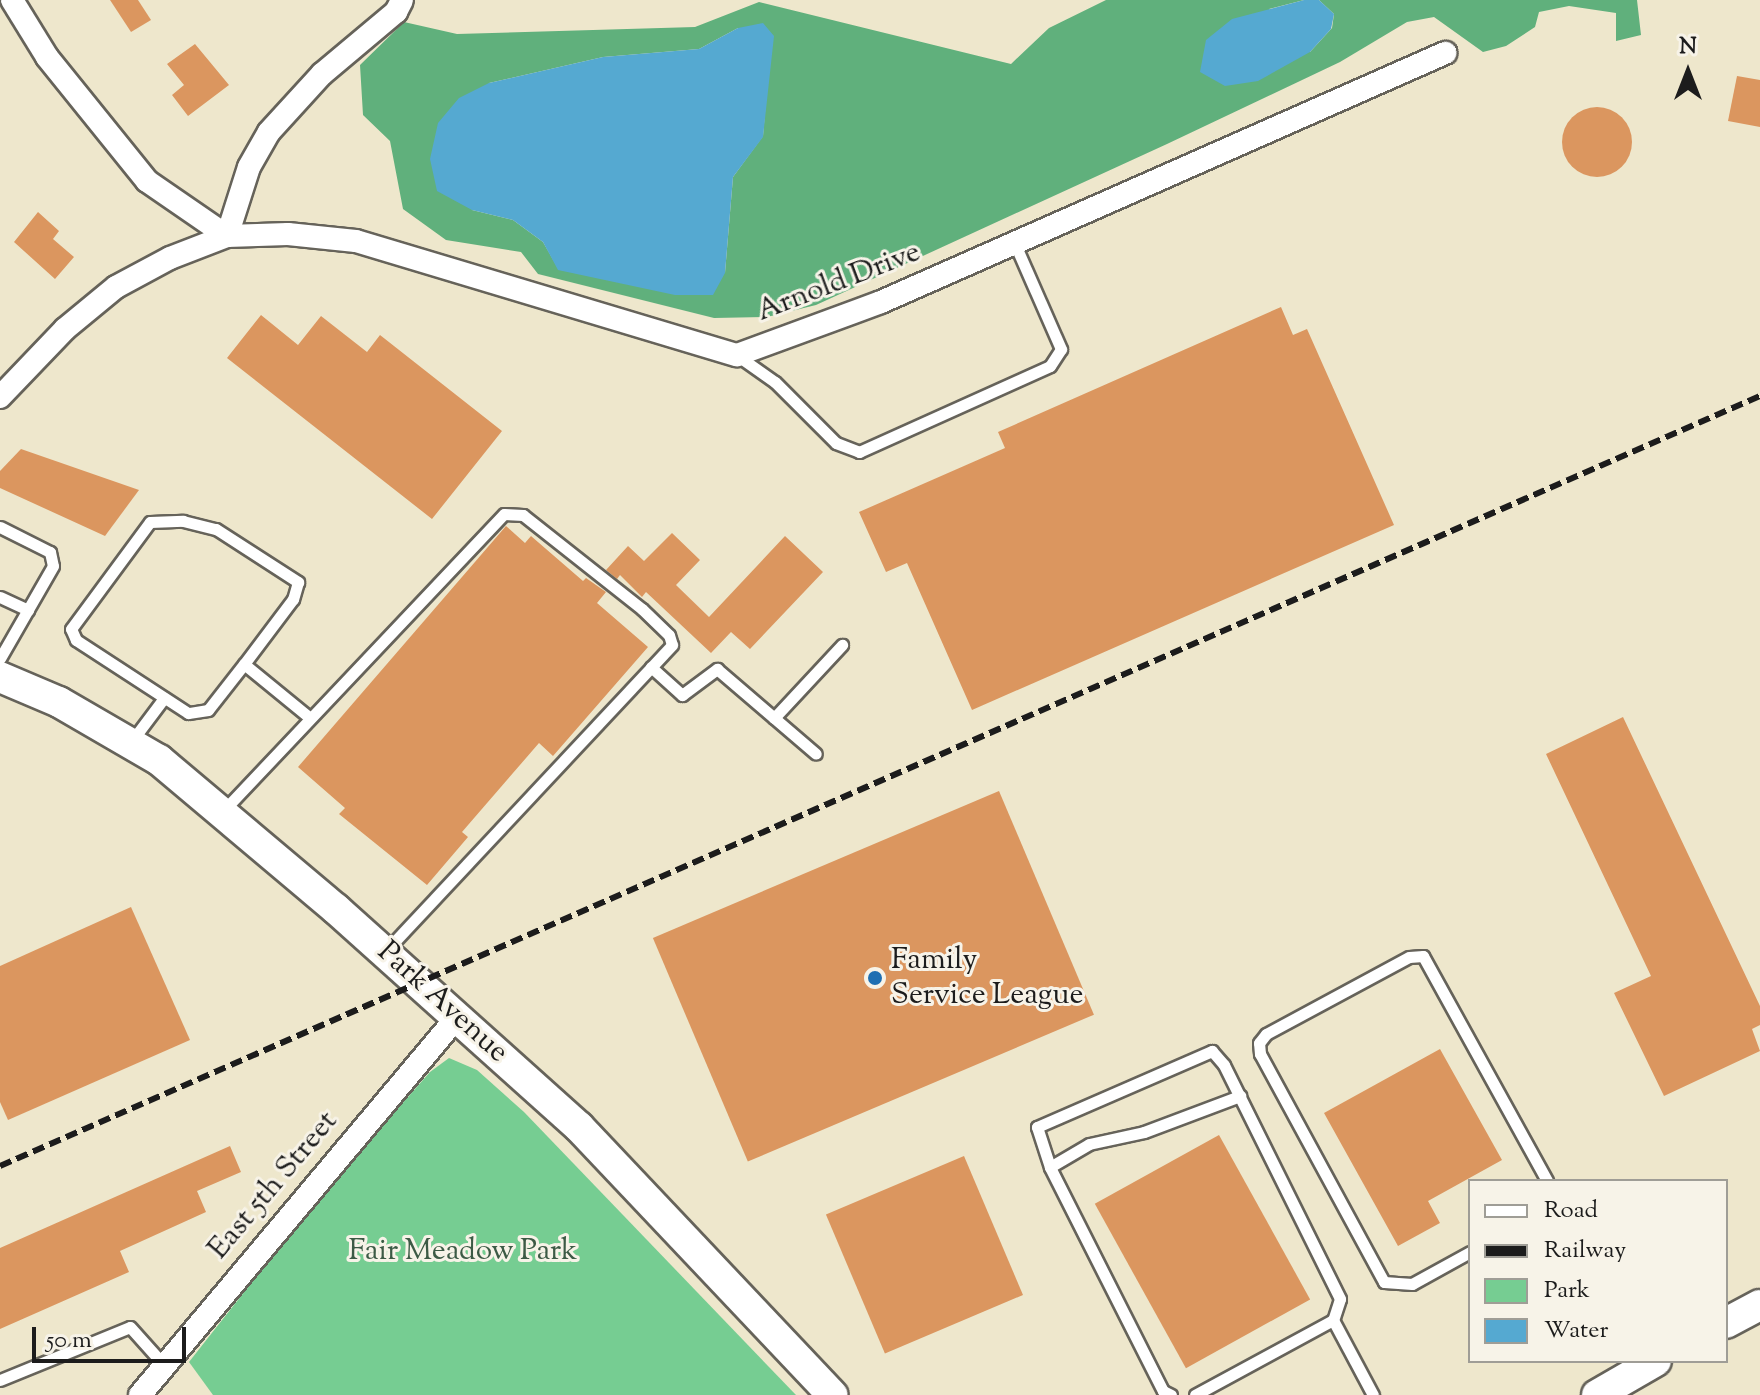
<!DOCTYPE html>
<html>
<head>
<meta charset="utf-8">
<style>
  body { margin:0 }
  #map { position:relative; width:1760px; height:1395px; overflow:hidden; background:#eee7cc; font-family:"Sorts Mill Goudy",serif }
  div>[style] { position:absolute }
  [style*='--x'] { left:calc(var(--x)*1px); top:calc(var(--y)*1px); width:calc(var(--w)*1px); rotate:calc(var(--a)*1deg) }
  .green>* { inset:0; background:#76cd92 }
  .forest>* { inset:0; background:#60b07c }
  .water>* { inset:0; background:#55a9d1 }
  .building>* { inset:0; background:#db965f; transform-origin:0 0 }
  .round { border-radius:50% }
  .roads { filter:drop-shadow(2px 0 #66635a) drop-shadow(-2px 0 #66635a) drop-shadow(0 2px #66635a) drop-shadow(0 -2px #66635a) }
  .service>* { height:11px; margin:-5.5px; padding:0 5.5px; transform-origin:5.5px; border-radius:5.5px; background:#fff }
  .minor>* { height:22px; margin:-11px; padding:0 11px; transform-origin:11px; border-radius:11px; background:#fff }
  .secondary>* { height:30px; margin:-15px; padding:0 15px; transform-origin:15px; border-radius:15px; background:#fff }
  .rail>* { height:6px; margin-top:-3px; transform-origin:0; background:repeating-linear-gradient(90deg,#1c1c1c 0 12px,transparent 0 18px) }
  .dots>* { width:22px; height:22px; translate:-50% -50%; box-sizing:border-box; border:4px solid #f7f3e8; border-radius:50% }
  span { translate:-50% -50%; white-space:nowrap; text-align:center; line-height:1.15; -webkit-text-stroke:6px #f7f3e8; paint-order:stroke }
  .street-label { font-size:30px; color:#1c1c1c }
  .poi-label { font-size:30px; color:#1c1c1c }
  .left { translate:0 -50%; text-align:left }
  .park-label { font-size:30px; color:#3c5a45 }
  .legend { position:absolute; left:1468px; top:1179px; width:260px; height:184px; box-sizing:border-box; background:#f7f3e8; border:2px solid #9f9d96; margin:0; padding:10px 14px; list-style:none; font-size:24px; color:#1c1c1c }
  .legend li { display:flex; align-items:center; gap:16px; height:40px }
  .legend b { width:40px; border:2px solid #9f9d96 }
  .north { position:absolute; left:1648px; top:32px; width:80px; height:80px; -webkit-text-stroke:6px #f7f3e8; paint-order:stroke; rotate:0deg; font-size:22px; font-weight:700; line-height:32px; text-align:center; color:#1c1c1c }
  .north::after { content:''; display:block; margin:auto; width:28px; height:36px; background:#1c1c1c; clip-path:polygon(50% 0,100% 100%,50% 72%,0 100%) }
  .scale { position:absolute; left:32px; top:1327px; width:154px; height:36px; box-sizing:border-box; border:4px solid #1c1c1c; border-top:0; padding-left:10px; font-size:24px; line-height:28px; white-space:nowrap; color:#1c1c1c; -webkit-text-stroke:6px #f7f3e8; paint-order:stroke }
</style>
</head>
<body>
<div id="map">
  <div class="green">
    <i style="clip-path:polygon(449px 1058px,477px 1070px,524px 1112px,796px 1395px,213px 1395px,189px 1362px,316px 1201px,430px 1072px)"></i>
  </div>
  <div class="forest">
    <i style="clip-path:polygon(evenodd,1106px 0,1304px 0,1269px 9px,1310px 52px,1332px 28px,1334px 14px,1319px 0,1637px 0,1641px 35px,1616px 41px,1616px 13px,1569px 6px,1539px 12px,1535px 27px,1506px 46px,1483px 52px,1434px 17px,1407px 22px,1340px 62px,1167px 144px,816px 305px,767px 317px,714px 318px,538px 274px,521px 252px,446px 240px,403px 209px,390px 141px,363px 115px,360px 65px,404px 22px,457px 34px,695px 27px,759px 2px,1011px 64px,1049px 28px,1106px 0,738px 28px,766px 100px,763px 136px,733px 177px,725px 273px,559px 270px,543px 242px,513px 220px,472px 210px,489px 83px,603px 57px,699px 49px,738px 28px)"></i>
  </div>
  <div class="water">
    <i style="clip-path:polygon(1304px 0,1319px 0,1334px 14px,1331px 29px,1310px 52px,1258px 81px,1225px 86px,1200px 72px,1206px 40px,1232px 19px)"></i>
    <i style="clip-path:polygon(763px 23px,774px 36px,763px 137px,733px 177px,725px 273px,713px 295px,675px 295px,558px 270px,543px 242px,513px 220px,472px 210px,437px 191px,430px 159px,438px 123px,459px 98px,489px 83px,603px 57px,699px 49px,738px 28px)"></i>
  </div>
  <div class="building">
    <i style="clip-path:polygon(110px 0,138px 0,151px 20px,131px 32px)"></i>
    <i style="clip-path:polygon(195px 44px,229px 85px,188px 116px,172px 95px,184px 85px,167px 64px)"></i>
    <i style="clip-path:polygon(1737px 76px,1760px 80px,1760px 127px,1728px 121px)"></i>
    <i class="round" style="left:1562px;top:107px;width:70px;height:70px"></i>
    <i style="clip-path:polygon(38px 212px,59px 231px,53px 239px,74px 257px,55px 279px,14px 242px)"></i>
    <i style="clip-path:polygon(1281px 307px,1293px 335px,1307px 329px,1394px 525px,972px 710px,907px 563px,886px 572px,859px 512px,1005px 448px,998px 432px)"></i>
    <i style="clip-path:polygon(261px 315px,298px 345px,321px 316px,367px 352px,380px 335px,502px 431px,432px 519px,227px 358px)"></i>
    <i style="clip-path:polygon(21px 449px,139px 490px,105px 536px,0 488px,0 471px)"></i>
    <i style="clip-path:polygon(506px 526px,525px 543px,531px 536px,583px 581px,586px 578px,606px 592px,597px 603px,648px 647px,553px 756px,539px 743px,462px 832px,468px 837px,427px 885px,339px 814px,345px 808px,298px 767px)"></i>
    <i style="clip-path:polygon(672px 533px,700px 560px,676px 585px,709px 617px,785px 536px,823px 572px,750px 649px,731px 632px,711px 653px,646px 592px,642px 597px,620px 575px,617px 579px,606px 570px,628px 546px,644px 561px)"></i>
    <i style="clip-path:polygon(1623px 717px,1760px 1006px,1760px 1025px,1752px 1029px,1760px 1051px,1664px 1096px,1614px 993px,1651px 976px,1546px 754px)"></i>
    <i style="left:999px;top:791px;width:243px;height:376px;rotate:67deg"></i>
    <i style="clip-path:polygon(131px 907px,190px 1040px,8px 1120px,0 1102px,0 966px)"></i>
    <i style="clip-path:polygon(1440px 1049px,1502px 1160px,1428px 1201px,1440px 1223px,1398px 1246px,1324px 1113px)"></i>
    <i style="left:1219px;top:1135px;width:188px;height:142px;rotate:61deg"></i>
    <i style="clip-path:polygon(230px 1146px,241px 1172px,197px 1191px,206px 1212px,120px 1251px,129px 1272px,0 1329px,0 1248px)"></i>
    <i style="left:964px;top:1156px;width:151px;height:150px;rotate:67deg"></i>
  </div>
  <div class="roads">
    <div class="service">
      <i style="--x:738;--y:356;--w:45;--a:35.1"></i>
      <i style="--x:775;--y:382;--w:86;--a:45"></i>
      <i style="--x:836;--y:443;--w:25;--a:21"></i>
      <i style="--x:859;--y:452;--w:209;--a:-24.2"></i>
      <i style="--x:1050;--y:366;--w:20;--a:-57"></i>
      <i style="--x:1061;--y:349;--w:115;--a:-113.7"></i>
      <i style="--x:0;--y:527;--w:56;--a:26.6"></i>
      <i style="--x:50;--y:552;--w:14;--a:78"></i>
      <i style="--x:53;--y:566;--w:106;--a:119.9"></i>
      <i style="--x:0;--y:597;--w:31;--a:25"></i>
      <i style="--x:244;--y:664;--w:58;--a:128"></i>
      <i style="--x:208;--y:710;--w:20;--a:171"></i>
      <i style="--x:188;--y:713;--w:134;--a:-146.9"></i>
      <i style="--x:76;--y:640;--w:12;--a:-114"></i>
      <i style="--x:71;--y:629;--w:133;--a:-53.6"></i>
      <i style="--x:150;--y:522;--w:33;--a:-2"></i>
      <i style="--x:183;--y:521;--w:34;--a:14"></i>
      <i style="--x:216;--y:529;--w:98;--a:32.9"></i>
      <i style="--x:298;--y:582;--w:18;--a:106"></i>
      <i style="--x:293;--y:599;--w:81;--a:127"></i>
      <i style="--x:244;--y:664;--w:85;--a:39.3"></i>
      <i style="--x:651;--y:667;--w:42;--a:42.1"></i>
      <i style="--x:682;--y:695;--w:44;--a:-36.6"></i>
      <i style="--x:717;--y:669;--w:130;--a:40.6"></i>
      <i style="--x:774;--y:718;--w:100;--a:-47"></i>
      <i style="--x:131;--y:742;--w:55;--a:-53.1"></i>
      <i style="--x:224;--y:810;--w:407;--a:-46.6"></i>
      <i style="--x:504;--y:514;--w:19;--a:3"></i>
      <i style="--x:523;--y:515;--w:152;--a:38.3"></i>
      <i style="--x:642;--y:609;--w:37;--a:44"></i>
      <i style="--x:669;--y:635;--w:10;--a:73"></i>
      <i style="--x:672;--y:645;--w:419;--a:133.1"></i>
      <i style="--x:1050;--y:1167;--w:45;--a:-30.5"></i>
      <i style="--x:1089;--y:1144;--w:56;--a:-12.3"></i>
      <i style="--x:1144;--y:1132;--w:103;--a:-20.6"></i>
      <i style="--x:1470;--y:1252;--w:66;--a:151.1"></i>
      <i style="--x:1412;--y:1284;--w:28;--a:-176"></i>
      <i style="--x:1384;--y:1282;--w:260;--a:-118.5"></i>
      <i style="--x:1260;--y:1054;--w:11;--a:-95"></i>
      <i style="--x:1259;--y:1043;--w:11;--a:-52"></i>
      <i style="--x:1266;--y:1034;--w:162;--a:-28.3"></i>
      <i style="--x:1409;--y:957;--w:14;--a:-4"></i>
      <i style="--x:1423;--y:956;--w:257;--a:61.1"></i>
      <i style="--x:1333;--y:1320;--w:85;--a:61.9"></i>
      <i style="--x:0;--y:1380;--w:140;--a:-22.2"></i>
      <i style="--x:130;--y:1327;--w:51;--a:48.2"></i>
      <i style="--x:1171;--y:1395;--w:9;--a:-153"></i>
      <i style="--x:1163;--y:1391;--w:251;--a:-116.8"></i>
      <i style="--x:1050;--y:1167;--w:42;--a:-108"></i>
      <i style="--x:1037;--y:1127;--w:191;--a:-23.5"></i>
      <i style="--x:1212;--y:1051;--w:18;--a:49"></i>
      <i style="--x:1224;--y:1065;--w:261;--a:63.6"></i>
      <i style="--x:1340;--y:1299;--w:22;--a:108"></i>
      <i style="--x:1333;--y:1320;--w:157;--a:151.5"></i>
    </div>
    <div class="minor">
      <i style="--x:12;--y:0;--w:67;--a:58.4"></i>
      <i style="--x:47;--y:57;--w:159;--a:51.1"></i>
      <i style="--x:147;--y:181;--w:97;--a:34.5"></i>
      <i style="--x:227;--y:236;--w:61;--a:-1.9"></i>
      <i style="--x:288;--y:234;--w:68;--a:5.9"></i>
      <i style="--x:356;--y:241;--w:398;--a:16.7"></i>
      <i style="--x:737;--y:355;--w:153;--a:-20.2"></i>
      <i style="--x:881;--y:302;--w:617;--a:-23.82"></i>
      <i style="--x:0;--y:397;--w:94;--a:-46.3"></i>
      <i style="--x:65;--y:329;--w:66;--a:-39.5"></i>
      <i style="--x:116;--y:287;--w:61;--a:-28.2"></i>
      <i style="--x:170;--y:258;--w:61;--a:-21.1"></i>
      <i style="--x:227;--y:236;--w:72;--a:-72.3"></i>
      <i style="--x:249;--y:167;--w:40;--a:-60.3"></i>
      <i style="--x:269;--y:132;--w:79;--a:-47.6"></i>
      <i style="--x:322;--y:74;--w:97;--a:-40"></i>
      <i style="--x:396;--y:12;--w:13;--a:-63"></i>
      <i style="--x:140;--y:1395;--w:493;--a:-50"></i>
    </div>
    <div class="secondary">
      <i style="--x:0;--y:677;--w:64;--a:23"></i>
      <i style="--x:59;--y:702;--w:116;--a:30.1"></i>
      <i style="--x:159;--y:760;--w:231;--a:40.1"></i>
      <i style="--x:336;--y:909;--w:326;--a:41.9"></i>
      <i style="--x:579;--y:1127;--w:369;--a:46.6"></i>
      <i style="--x:1726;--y:1323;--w:38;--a:-28"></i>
      <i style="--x:1597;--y:1395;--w:68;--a:-30"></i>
    </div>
  </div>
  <div class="rail">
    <i style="--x:0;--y:1166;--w:1921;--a:-23.63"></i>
  </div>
  <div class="dots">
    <i style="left:875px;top:978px;background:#1f6fb2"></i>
  </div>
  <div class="street-label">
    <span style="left:839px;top:283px;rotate:-21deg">Arnold Drive</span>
    <span style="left:442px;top:1003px;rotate:42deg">Park Avenue</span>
    <span style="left:274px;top:1186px;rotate:-50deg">East 5th Street</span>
  </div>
  <div class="poi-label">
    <span class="left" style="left:891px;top:978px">Family<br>Service League</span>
  </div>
  <div class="park-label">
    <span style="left:463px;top:1252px">Fair Meadow Park</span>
  </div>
  <ul class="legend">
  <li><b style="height:10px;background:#fff"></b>Road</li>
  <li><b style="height:10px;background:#1c1c1c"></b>Railway</li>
  <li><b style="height:22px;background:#76cd92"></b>Park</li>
  <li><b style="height:22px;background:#55a9d1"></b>Water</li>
  </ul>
  <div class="north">N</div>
  <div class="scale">50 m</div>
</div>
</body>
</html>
